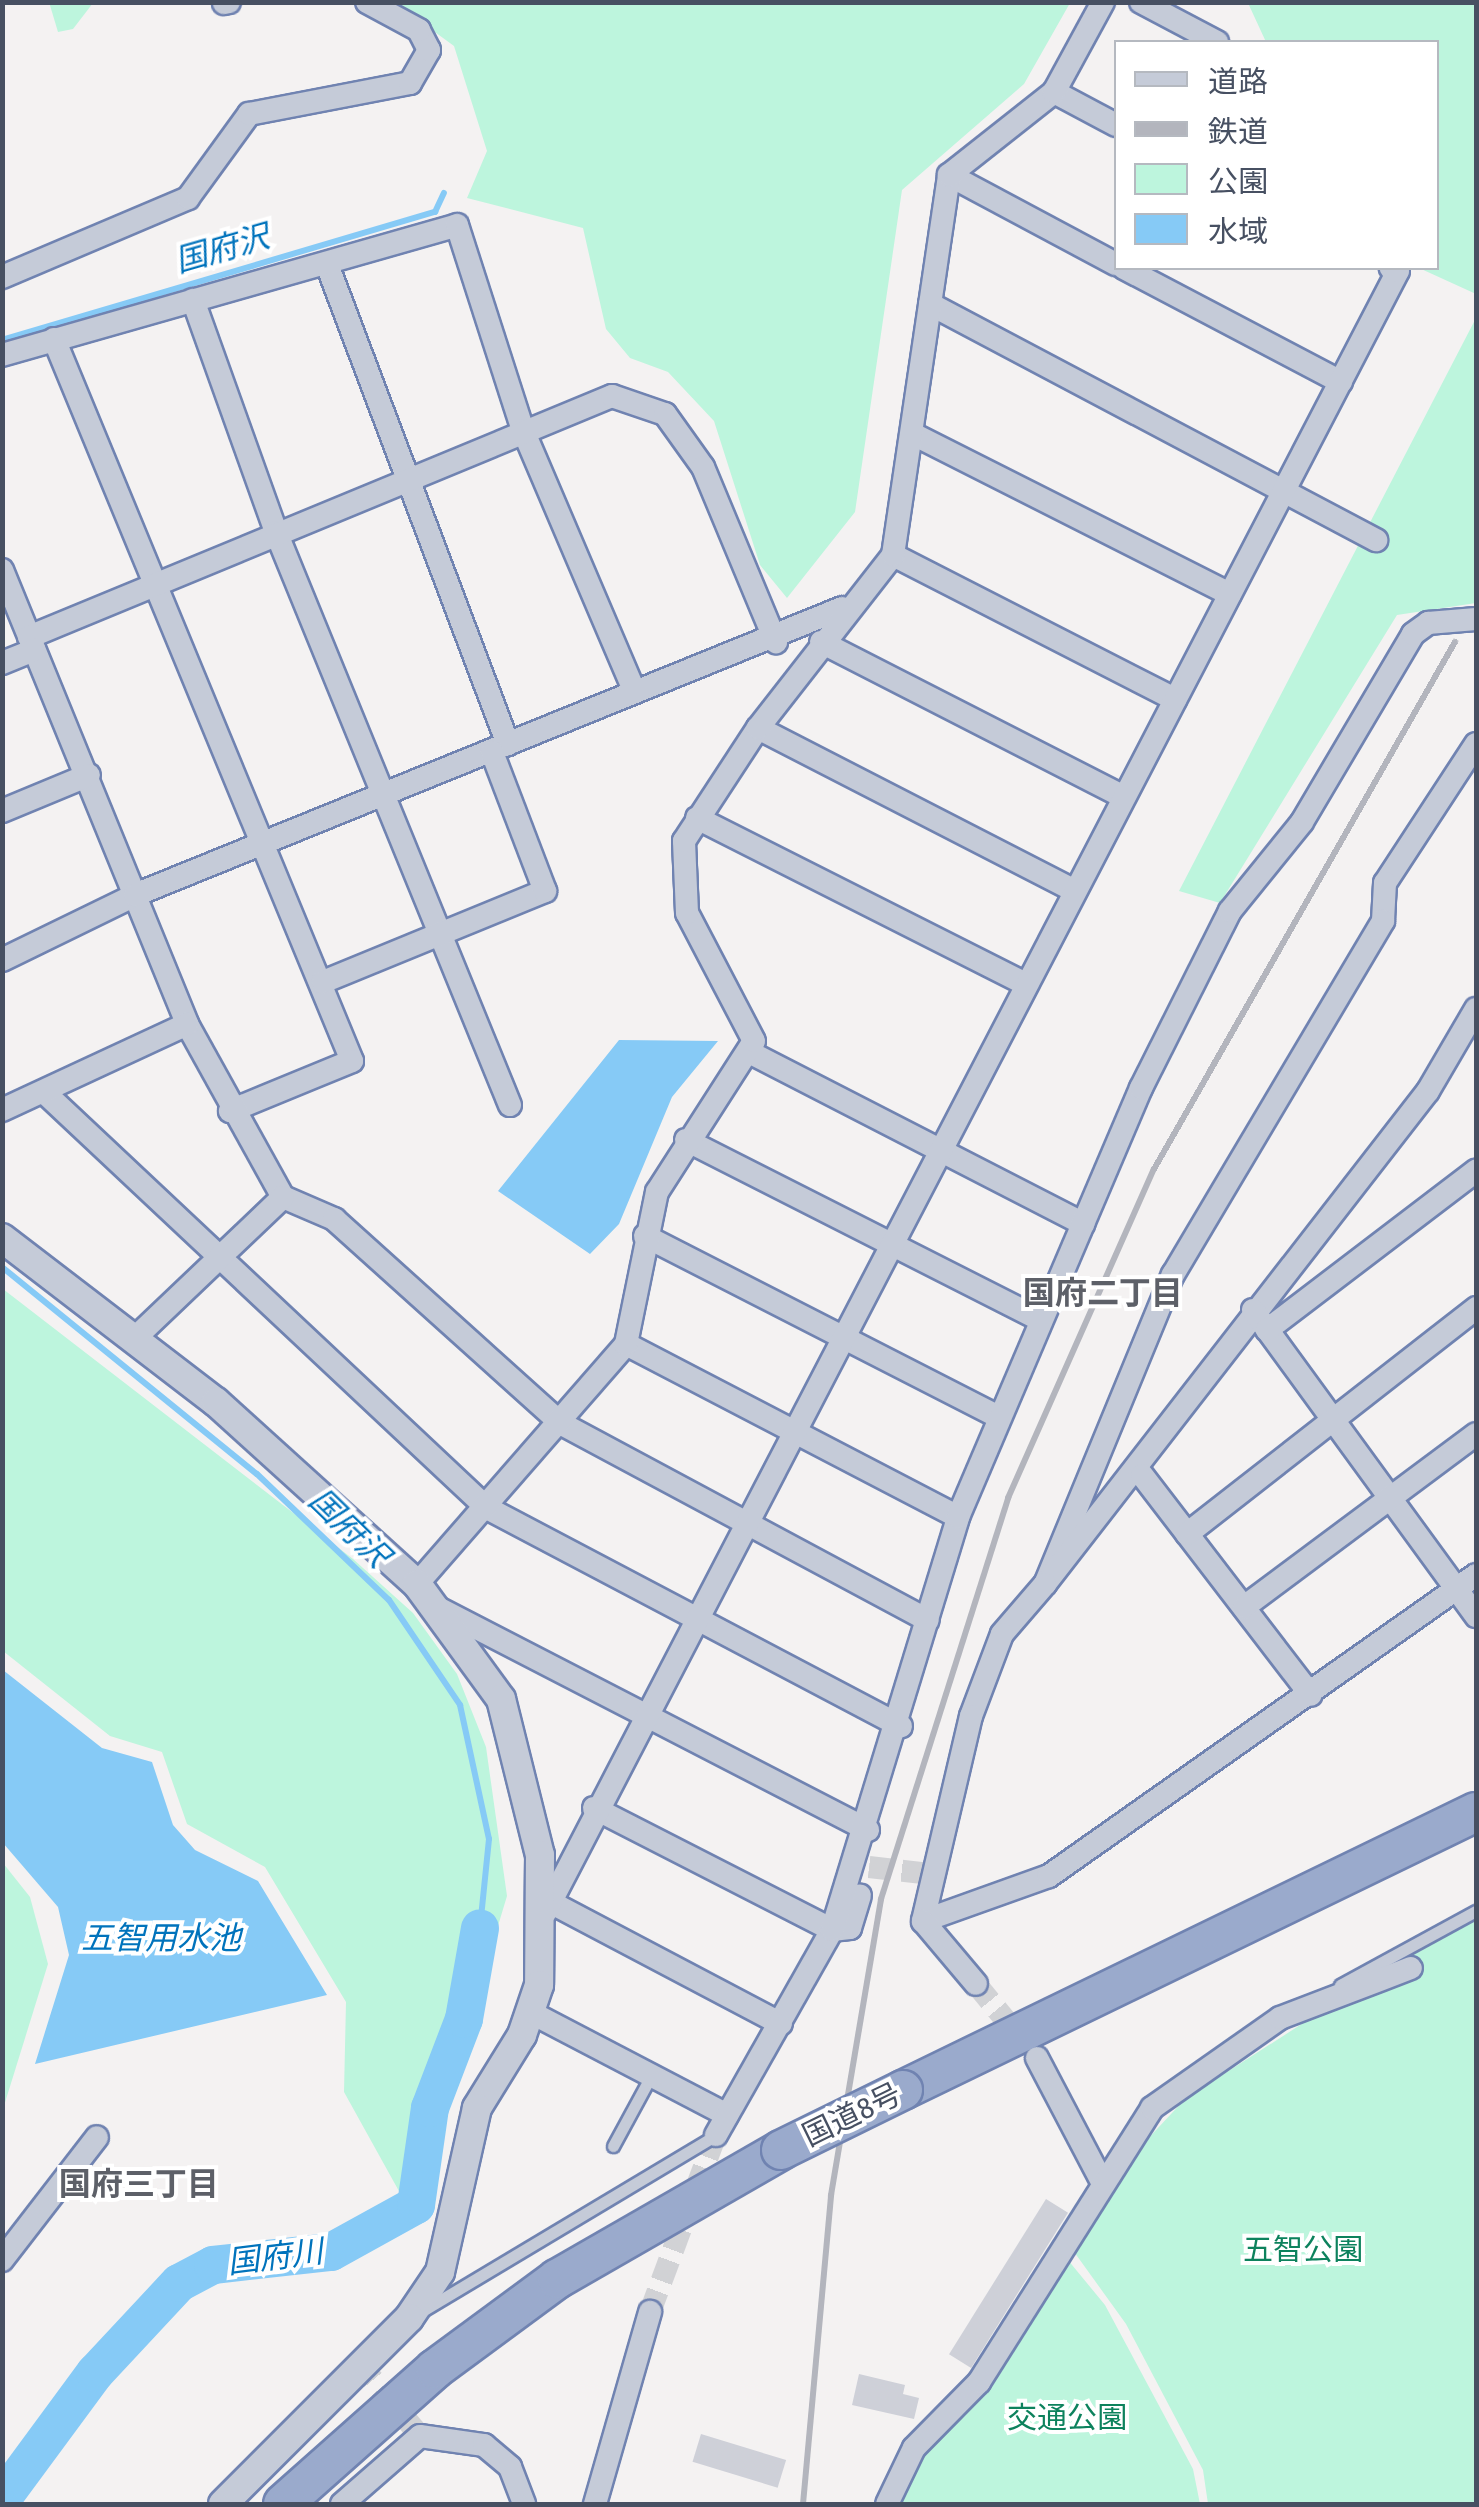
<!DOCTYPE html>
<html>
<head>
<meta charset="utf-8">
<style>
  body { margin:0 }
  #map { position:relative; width:1479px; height:2507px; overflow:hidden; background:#f4f2f2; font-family:"Fira Sans Condensed","Noto Sans JP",sans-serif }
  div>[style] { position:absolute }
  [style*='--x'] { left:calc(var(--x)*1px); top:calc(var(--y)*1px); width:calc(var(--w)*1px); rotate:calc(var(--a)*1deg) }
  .green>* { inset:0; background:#bdf5dd }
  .water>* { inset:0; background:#86caf6 }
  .stream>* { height:6px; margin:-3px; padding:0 3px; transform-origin:3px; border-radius:3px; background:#86caf6 }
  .river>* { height:38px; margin:-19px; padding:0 19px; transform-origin:19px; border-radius:19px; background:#86caf6 }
  .building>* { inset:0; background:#ced0d8; transform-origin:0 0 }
  .minor-tunnel>* { height:22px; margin-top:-11px; transform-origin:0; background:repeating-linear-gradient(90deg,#d1d2d5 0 22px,transparent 0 33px) }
  .roads { filter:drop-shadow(2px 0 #7083b1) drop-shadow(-2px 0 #7083b1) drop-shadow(0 2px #7083b1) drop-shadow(0 -2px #7083b1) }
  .service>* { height:11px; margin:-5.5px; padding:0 5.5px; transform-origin:5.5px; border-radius:5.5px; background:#c5cbd8 }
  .minor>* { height:22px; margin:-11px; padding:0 11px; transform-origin:11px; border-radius:11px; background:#c5cbd8 }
  .tertiary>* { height:28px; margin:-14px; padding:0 14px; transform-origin:14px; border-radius:14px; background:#c5cbd8 }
  .trunk>* { height:38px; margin:-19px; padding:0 19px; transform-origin:19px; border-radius:19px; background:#9aaacc }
  .rail>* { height:6px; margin:-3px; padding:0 3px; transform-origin:3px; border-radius:3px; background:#b3b5bd }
  .bridges { filter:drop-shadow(2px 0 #7083b1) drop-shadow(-2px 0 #7083b1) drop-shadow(0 2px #7083b1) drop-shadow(0 -2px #7083b1) }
  .trunk-bridge>* { height:38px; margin:-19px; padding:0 19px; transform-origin:19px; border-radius:19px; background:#9aaacc }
  span { translate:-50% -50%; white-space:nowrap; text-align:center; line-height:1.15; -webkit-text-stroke:8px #fff; paint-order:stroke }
  .street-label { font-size:30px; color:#475062 }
  .park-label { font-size:30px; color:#0d825d }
  .water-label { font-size:32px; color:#0073bc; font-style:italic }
  .neighbourhood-label { font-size:32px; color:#5d6068; font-weight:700 }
  .frame { position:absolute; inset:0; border:5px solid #475062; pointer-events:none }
  .legend { position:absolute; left:1114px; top:40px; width:325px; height:230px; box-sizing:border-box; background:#fff; border:2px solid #b5b9c0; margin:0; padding:12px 18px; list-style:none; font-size:30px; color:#475062 }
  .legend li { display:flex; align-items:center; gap:20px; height:50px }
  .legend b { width:50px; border:2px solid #b5b9c0 }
</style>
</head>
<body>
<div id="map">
  <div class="green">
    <i style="clip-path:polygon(49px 2px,93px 2px,93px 3px,73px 29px,58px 32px)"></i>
    <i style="clip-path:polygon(395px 3px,1070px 3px,1024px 84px,902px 190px,855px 512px,787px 598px,760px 565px,714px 421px,668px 372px,630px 358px,606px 329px,583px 228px,467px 198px,487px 151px,454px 46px)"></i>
    <i style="clip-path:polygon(1248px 3px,1476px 3px,1476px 294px,1419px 268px,1436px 268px,1436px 42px,1266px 42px)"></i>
    <i style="clip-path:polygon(1476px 318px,1476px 603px,1397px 615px,1220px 903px,1179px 891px)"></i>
    <i style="clip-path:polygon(3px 1289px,353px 1559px,413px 1613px,457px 1674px,486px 1747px,507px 1896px,424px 2171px,400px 2193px,344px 2092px,346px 2002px,265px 1867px,187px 1824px,162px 1752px,110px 1736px,3px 1651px)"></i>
    <i style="clip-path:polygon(3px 1863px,30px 1897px,48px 1964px,3px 2109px)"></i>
    <i style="clip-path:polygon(1476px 1912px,1476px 2504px,1208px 2504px,1203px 2470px,1126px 2324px,1072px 2249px,1129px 2159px,1185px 2099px)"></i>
    <i style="clip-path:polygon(1063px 2254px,1105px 2305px,1193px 2469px,1200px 2504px,898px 2504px,924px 2449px,984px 2393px)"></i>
  </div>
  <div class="water">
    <i style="clip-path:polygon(619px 1040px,718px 1041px,672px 1097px,619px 1224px,590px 1254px,498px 1191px)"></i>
    <i style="clip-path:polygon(3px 1670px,102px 1748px,152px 1762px,173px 1825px,195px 1850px,258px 1881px,327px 1995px,35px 2064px,69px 1955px,58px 1907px,3px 1843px)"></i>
  </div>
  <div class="stream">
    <i style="--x:2;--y:340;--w:452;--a:-16.5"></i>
    <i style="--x:435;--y:212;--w:21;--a:-65"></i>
    <i style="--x:2;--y:1267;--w:328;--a:39.1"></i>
    <i style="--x:257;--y:1474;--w:182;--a:43.7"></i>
    <i style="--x:389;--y:1600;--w:127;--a:55.9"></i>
    <i style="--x:460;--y:1705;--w:137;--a:77.8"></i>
    <i style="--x:489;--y:1839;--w:89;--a:95.8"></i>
  </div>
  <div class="river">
    <i style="--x:2;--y:2499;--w:157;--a:-53.6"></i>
    <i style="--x:95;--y:2373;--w:123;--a:-47"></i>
    <i style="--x:179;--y:2283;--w:38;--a:-28"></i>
    <i style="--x:213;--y:2265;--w:119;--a:-6.3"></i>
    <i style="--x:331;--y:2252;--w:97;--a:-28.9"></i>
    <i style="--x:416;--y:2205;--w:98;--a:-81.8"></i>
    <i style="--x:430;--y:2108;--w:95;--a:-69.1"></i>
    <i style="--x:464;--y:2019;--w:92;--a:-80"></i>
  </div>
  <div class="building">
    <i style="left:1046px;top:2199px;width:26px;height:183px;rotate:32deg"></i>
    <i style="clip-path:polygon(859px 2374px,905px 2385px,903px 2394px,919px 2398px,914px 2419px,852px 2405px)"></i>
    <i style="left:701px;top:2434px;width:89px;height:29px;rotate:17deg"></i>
  </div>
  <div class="minor-tunnel">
    <i style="--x:869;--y:1867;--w:61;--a:6.5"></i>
    <i style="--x:976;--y:1984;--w:72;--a:50.6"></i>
    <i style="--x:650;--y:2312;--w:189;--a:-69.6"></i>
    <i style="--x:359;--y:2363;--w:95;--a:50.1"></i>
  </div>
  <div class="roads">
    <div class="service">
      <i style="--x:1340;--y:1985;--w:155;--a:-28.6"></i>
      <i style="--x:613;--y:2146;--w:80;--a:-61.5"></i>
      <i style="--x:424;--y:2310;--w:340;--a:-30.9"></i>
    </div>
    <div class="minor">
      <i style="--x:1141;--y:2;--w:86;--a:27.8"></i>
      <i style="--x:224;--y:3;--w:5;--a:-11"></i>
      <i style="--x:1054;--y:92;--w:70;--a:28"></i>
      <i style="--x:949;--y:175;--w:189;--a:28.1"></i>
      <i style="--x:328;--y:267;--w:510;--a:69.33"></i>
      <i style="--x:1124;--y:268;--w:245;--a:27.7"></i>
      <i style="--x:2;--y:277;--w:202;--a:-23"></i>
      <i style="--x:188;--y:198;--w:104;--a:-54"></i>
      <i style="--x:249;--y:114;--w:164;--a:-10.9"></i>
      <i style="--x:410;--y:83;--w:38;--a:-60"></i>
      <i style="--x:429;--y:50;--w:22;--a:-117"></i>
      <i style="--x:419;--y:30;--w:59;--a:-151.7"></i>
      <i style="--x:193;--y:300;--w:246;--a:70.3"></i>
      <i style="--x:276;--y:532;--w:619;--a:67.79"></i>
      <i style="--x:930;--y:304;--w:505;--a:27.89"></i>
      <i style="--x:54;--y:339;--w:781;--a:67.57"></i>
      <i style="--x:352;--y:1061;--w:132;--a:157.7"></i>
      <i style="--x:2;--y:355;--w:473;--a:-15.9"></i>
      <i style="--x:457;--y:225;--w:215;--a:72.2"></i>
      <i style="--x:523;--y:430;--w:280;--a:66.9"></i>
      <i style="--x:913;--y:434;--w:355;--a:26.8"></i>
      <i style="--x:893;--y:555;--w:317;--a:27.1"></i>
      <i style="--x:2;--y:570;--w:490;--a:67.8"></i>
      <i style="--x:187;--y:1024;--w:198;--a:61"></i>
      <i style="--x:283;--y:1197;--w:56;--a:23.3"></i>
      <i style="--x:334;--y:1219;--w:307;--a:42"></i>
      <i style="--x:562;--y:1424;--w:415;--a:28.2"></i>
      <i style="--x:29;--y:637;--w:631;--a:-22.46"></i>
      <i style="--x:612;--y:396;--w:56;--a:18.8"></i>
      <i style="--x:665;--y:414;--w:65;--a:54.4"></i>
      <i style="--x:703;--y:467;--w:190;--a:67.4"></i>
      <i style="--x:821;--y:642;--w:340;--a:27.1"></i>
      <i style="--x:2;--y:663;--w:35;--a:-22"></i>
      <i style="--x:758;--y:728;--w:356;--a:27.2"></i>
      <i style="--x:1476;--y:744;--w:166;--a:123.2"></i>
      <i style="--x:1385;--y:883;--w:38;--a:93"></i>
      <i style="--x:1383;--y:921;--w:411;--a:120.7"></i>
      <i style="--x:1173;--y:1274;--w:335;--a:112.4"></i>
      <i style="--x:1045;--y:1584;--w:624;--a:-52.16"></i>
      <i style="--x:1428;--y:1091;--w:95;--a:-59.7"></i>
      <i style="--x:2;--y:811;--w:94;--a:-22.5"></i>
      <i style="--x:697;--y:818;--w:369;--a:26.8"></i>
      <i style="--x:2;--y:960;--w:148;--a:-26"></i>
      <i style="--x:135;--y:895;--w:763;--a:-22.09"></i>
      <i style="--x:323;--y:982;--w:240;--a:-22.3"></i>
      <i style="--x:545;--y:891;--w:149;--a:-110.9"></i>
      <i style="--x:749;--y:1052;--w:376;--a:27.2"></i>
      <i style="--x:45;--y:1093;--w:606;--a:43.2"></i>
      <i style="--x:487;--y:1508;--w:468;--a:27.8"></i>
      <i style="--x:2;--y:1110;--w:204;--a:-24.9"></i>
      <i style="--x:686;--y:1140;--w:396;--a:26.9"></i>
      <i style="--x:645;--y:1236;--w:398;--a:27.1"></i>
      <i style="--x:1253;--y:1310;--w:379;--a:53.9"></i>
      <i style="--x:1267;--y:1330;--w:263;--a:-37.3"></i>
      <i style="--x:135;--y:1338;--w:204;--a:-43.6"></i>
      <i style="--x:626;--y:1344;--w:374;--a:27.5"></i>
      <i style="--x:1142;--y:1475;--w:277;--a:52.5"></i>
      <i style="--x:1187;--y:1534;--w:367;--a:-38"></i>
      <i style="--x:417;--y:1584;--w:318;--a:-48.9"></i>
      <i style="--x:626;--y:1344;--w:155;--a:-78.5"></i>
      <i style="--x:657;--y:1192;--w:179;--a:-57.3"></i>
      <i style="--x:754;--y:1041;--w:144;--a:-117.6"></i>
      <i style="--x:687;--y:913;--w:72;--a:-92.4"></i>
      <i style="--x:684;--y:841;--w:135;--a:-56.8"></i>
      <i style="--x:758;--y:728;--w:219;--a:-52"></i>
      <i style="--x:893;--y:555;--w:384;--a:-81.6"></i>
      <i style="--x:949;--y:175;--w:134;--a:-38.3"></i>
      <i style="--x:1054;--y:92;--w:102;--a:-61.4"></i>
      <i style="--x:1045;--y:1584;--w:66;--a:130.7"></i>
      <i style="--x:1002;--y:1634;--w:88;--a:110.7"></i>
      <i style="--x:971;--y:1716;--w:211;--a:103.2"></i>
      <i style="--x:923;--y:1921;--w:134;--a:-19.7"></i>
      <i style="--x:1049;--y:1876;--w:522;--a:-35.18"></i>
      <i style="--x:1244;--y:1607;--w:289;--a:-36.7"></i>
      <i style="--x:438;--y:1608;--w:484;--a:27.3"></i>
      <i style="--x:594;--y:1808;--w:267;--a:27.1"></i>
      <i style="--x:832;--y:1930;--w:18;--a:-6"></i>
      <i style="--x:850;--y:1928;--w:34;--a:-73"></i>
      <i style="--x:550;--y:1902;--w:261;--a:27.8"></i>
      <i style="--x:545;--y:1913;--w:1850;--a:-62.55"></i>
      <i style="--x:1398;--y:271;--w:8;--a:-157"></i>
      <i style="--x:923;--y:1921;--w:82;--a:49.9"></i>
      <i style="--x:532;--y:2013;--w:220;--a:27.6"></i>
      <i style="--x:1037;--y:2058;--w:140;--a:62.3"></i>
      <i style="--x:716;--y:2135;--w:236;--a:-60.5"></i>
      <i style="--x:832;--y:1930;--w:432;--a:-73"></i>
      <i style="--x:958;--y:1517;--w:466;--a:-66.9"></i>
      <i style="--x:1141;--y:1088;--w:198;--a:-63.3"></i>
      <i style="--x:1230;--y:911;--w:114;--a:-51"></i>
      <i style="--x:1302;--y:822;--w:218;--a:-59.4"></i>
      <i style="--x:1413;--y:634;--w:19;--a:-36"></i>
      <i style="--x:1428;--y:623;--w:48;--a:-4.8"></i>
      <i style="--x:2;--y:2260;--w:155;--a:-52.3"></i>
      <i style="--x:342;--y:2504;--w:103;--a:-41.1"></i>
      <i style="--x:420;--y:2436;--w:65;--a:8"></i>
      <i style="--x:484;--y:2445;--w:34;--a:40"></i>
      <i style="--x:510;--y:2467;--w:40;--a:69"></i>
      <i style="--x:595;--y:2504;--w:200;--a:-74"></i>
      <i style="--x:887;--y:2504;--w:62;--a:-64.3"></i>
      <i style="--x:914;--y:2448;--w:93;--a:-45.4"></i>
      <i style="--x:979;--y:2382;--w:324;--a:-57.7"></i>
      <i style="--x:1152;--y:2108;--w:156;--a:-35.1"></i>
      <i style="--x:1280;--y:2018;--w:140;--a:-20.9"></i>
    </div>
    <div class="tertiary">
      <i style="--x:2;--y:1238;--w:270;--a:37.5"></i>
      <i style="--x:216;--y:1402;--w:271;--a:42.2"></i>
      <i style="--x:417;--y:1584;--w:142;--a:53.9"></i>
      <i style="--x:501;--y:1699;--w:161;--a:76"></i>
      <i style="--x:540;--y:1855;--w:130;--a:90.4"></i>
      <i style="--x:539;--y:1985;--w:53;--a:108.8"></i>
      <i style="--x:522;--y:2035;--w:86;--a:121.7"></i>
      <i style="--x:477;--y:2108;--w:168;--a:102.7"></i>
      <i style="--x:440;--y:2272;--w:55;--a:124"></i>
      <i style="--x:409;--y:2318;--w:263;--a:135"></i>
    </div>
    <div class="trunk">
      <i style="--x:903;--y:2090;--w:637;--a:-25.88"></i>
      <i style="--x:283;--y:2504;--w:203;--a:-41.6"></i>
      <i style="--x:435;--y:2369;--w:152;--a:-36.4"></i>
      <i style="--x:557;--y:2279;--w:258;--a:-29.9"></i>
    </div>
  </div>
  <div class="rail">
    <i style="--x:803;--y:2504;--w:310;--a:-84.8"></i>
    <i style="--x:831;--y:2195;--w:300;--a:-80.4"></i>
    <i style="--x:881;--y:1899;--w:421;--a:-72.4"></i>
    <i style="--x:1008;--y:1498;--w:360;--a:-66.1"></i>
    <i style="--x:1154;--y:1169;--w:607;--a:-60.27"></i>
  </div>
  <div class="bridges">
    <div class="trunk-bridge">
      <i style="--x:781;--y:2150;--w:136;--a:-26.2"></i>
    </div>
  </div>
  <div class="street-label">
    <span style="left:852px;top:2115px;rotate:-26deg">国道8号</span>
  </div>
  <div class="park-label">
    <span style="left:1303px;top:2250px">五智公園</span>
    <span style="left:1067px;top:2418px">交通公園</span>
  </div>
  <div class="water-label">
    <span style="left:222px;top:249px;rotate:-16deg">国府沢</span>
    <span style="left:349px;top:1528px;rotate:44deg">国府沢</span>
    <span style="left:161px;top:1938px">五智用水池</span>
    <span style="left:275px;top:2257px;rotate:-7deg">国府川</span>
  </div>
  <div class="neighbourhood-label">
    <span style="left:1103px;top:1293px">国府二丁目</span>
    <span style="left:139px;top:2184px">国府三丁目</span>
  </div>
  <div class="frame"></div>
  <ul class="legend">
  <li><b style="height:12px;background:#c5cbd8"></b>道路</li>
  <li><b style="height:12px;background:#b3b5bd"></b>鉄道</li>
  <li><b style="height:28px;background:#bdf5dd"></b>公園</li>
  <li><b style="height:28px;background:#86caf6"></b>水域</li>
  </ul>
</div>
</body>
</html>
